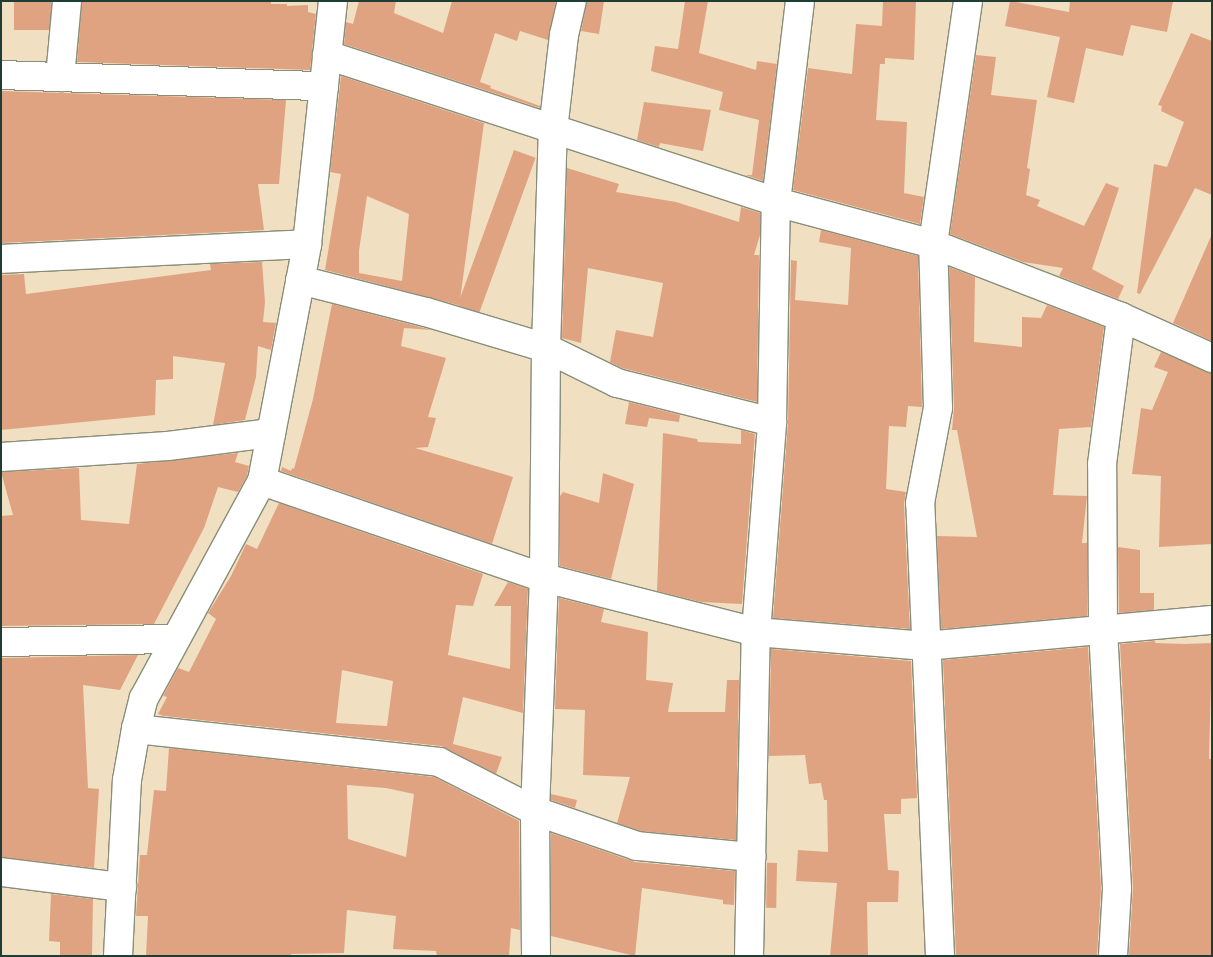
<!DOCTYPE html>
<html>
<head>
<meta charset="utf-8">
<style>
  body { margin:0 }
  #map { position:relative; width:1213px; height:957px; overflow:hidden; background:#f0dfc1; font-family:"Libre Caslon Text",serif }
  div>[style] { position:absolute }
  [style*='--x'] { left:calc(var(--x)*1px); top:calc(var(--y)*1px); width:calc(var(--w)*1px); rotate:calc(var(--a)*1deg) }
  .building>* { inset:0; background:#e0a381; transform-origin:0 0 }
  .roads { filter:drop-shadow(1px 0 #888e7a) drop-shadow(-1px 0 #888e7a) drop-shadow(0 1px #888e7a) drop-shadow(0 -1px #888e7a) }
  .minor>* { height:28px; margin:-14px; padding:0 14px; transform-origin:14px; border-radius:14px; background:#fff }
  span { translate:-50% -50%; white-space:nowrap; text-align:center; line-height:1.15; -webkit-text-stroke:4px #f7f3e8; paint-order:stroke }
  .frame { position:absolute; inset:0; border:2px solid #1f3d34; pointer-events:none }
</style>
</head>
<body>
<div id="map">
  <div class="building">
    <i style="left:14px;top:1px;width:37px;height:29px"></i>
    <i style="clip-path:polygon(82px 1px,271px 1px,271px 4px,287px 4px,287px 6px,308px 5px,308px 12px,316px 14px,310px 70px,77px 62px)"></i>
    <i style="clip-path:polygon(359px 1px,396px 1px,394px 13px,443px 33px,452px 1px,556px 1px,548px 40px,520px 31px,517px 41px,495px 33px,480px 82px,491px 86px,490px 88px,540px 106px,540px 108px,344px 44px,346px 22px,353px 24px)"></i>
    <i style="clip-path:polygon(587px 1px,604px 1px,599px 34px,581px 31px)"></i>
    <i style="clip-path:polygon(685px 1px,708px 1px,699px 53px,756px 70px,757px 61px,777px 64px,763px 181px,745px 175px,752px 175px,759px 120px,719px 110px,723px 92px,651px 71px,655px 46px,678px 49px)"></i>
    <i style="clip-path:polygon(883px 1px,916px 1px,914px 60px,885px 58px,885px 64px,880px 64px,876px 120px,907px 122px,904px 193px,924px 197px,920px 224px,793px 190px,808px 68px,852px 74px,856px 24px,882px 26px)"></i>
    <i style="clip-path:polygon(1010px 1px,1069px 12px,1070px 1px,1173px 1px,1167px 32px,1131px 25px,1123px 56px,1086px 48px,1074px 103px,1047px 97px,1060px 37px,1005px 26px)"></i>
    <i style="clip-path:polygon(1191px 33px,1212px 41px,1212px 195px,1195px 188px,1140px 294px,1137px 293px,1154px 164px,1167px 167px,1184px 122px,1161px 111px,1162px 106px,1158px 105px)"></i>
    <i style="clip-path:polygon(976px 55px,996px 57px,991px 95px,1037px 100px,1027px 168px,1030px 169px,1026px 195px,1040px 200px,1037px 206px,1084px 226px,1106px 183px,1119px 188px,1092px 269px,1124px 286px,1118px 299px,1059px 276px,1063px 268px,1023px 262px,950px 234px)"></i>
    <i style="clip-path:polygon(evenodd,341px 76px,484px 123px,460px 300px,463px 301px,462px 306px,325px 270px,341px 174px,330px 172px,341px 76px,367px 196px,409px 214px,402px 281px,359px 273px,359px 251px,367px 196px)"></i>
    <i style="clip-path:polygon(1px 91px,286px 100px,279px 184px,258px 184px,264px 230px,1px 243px)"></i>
    <i style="clip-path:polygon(644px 102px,711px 110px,703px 151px,660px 143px,659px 147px,637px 140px)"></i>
    <i style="left:514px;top:150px;width:23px;height:165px;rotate:20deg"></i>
    <i style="clip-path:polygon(567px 168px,619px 184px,616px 192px,676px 202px,739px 222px,741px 207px,760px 213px,760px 235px,754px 255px,759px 255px,757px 402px,622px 368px,610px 362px,616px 330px,653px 337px,663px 283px,588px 268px,581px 343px,562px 338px)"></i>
    <i style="clip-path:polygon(821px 230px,918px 256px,922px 407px,908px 406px,906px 427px,889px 426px,886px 489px,906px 492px,904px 504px,910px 629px,773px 618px,788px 423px,791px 260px,797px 261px,795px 300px,848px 305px,851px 248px,819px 242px)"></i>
    <i style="clip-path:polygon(1212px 234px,1212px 341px,1173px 323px)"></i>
    <i style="clip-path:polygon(262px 262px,265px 302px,263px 322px,276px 323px,271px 350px,258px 346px,256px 377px,245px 420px,213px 425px,225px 363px,173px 356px,173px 379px,156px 380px,155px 415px,1px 430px,1px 275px,24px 274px,26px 294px,211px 270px,210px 264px)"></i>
    <i style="clip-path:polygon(949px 267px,975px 277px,974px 342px,1022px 347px,1022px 317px,1041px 318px,1047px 305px,1104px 327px,1091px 427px,1059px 429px,1053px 495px,1087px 496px,1082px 543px,1087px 543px,1087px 616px,941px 629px,937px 536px,977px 537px,957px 430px,952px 430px,954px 408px)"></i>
    <i style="clip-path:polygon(332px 304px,432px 330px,404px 328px,401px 346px,446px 358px,428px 417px,436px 418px,428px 447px,415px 448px,513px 477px,492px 544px,281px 471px,282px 467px,291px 471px,292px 468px,294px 469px,313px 399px)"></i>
    <i style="clip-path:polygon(1161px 352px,1212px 373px,1212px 544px,1159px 547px,1161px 476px,1132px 474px,1141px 408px,1152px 410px,1168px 372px,1154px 367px)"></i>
    <i style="clip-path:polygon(629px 402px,680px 415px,679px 422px,649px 418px,647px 427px,625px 424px)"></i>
    <i style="clip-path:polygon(741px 430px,755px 434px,742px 604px,701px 602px,657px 591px,663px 433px,697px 439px,698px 442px,741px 444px)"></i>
    <i style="clip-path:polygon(238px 453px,235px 462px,249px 466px,247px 476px,238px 492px,218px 487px,204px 528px,154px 624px,1px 626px,1px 516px,13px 515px,1px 472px,79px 468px,81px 520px,129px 524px,137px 464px)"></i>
    <i style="clip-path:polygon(603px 473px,634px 484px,611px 579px,560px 566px,560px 496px,563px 492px,599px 503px)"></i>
    <i style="clip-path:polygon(evenodd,279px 503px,483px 574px,473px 606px,456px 605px,448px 655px,510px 669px,511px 606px,494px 606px,508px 582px,528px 589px,523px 713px,463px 697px,453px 744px,502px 757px,496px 774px,441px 746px,164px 716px,158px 714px,167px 697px,163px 696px,178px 668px,189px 672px,216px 619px,208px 613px,231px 576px,246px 544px,257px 549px,279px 503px,342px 670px,393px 681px,387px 726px,336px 723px,342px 670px)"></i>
    <i style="clip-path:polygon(1118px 547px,1140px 550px,1140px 593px,1154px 593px,1154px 610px,1119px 613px)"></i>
    <i style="clip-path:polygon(559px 598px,604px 609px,601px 622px,648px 632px,646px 680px,673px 683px,668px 712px,725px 712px,727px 680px,739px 680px,736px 840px,640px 831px,617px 823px,630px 777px,583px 775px,585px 710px,555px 709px)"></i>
    <i style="clip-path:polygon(1155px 641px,1155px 643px,1185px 644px,1212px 643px,1209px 759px,1212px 759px,1212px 956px,1129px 956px,1133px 887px,1120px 644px)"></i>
    <i style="clip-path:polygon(1088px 647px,1101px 888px,1097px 956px,956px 956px,943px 660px)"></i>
    <i style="clip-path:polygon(771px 649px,911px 661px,917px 798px,901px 799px,901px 814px,884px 814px,888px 870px,899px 871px,898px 902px,867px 902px,868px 956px,830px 956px,837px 883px,796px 881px,798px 850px,828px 852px,827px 800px,824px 800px,821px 783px,809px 784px,805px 755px,769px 756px)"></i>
    <i style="clip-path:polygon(138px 655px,120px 690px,83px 685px,88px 788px,99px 789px,94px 868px,1px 857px,1px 658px)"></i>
    <i style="clip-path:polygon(evenodd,169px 748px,434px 777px,519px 821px,520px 930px,511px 928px,509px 956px,437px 956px,436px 951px,393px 949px,396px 916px,347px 910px,344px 953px,291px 954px,291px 956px,146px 956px,148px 916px,136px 916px,140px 855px,147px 855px,154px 790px,166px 791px,169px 748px,347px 785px,386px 788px,414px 794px,406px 857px,348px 839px,347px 785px)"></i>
    <i style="clip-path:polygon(551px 794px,577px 800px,575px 808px,551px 800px)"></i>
    <i style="clip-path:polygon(551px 833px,635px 862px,735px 871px,734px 905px,723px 904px,723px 900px,642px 888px,635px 956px,551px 936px)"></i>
    <i style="left:777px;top:863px;width:45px;height:10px;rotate:91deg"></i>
    <i style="clip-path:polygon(51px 894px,93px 899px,92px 956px,60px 956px,60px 942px,49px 941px)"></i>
  </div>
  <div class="roads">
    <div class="minor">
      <i style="--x:327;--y:55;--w:472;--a:18.1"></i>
      <i style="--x:776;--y:202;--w:163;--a:15"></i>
      <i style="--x:933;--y:244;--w:202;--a:21.2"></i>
      <i style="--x:1121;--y:317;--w:100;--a:24.3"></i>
      <i style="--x:1;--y:75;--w:323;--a:2"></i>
      <i style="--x:60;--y:77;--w:76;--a:-84.7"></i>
      <i style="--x:1;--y:259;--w:306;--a:-2.8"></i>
      <i style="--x:300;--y:280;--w:130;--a:14.3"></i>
      <i style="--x:426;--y:312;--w:125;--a:16.7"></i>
      <i style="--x:546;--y:348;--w:79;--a:26.2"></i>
      <i style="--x:617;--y:383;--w:160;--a:14.1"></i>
      <i style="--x:1;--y:457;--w:167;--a:-3.8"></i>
      <i style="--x:168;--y:446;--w:104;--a:-7.2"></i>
      <i style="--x:262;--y:481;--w:298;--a:19"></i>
      <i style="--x:544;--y:578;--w:219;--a:14.3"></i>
      <i style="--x:756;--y:632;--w:170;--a:4.7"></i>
      <i style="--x:925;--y:646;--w:288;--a:-5.2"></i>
      <i style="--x:1;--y:642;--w:173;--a:-1"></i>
      <i style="--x:136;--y:729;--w:305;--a:6.2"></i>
      <i style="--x:439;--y:762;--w:108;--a:27"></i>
      <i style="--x:535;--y:811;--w:108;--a:18.9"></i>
      <i style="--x:637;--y:846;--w:115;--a:5.5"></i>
      <i style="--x:1;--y:872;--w:122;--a:7.1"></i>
      <i style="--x:118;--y:956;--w:176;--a:-87.1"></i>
      <i style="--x:127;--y:780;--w:52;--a:-80"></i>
      <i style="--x:136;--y:729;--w:32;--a:-76"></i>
      <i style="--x:144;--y:698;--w:247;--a:-61.5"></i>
      <i style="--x:262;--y:481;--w:241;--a:-79.2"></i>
      <i style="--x:307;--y:244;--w:244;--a:-83.9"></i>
      <i style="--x:536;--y:956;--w:145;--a:-90.4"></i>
      <i style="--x:535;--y:811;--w:233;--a:-87.8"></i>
      <i style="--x:544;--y:578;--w:230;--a:-89.5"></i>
      <i style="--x:546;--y:348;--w:218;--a:-88.2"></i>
      <i style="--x:553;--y:130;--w:96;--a:-83.4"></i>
      <i style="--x:564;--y:35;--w:35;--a:-77"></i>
      <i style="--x:749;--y:956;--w:324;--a:-88.8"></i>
      <i style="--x:756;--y:632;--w:211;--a:-85.6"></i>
      <i style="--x:772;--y:422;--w:220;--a:-89"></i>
      <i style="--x:776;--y:202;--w:202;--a:-83.2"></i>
      <i style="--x:940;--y:956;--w:453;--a:-92.5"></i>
      <i style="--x:920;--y:503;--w:97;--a:-79.3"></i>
      <i style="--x:938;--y:408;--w:164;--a:-91.7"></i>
      <i style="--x:933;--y:244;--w:246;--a:-81.8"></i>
      <i style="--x:1113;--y:956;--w:68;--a:-86.6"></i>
      <i style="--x:1117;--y:888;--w:260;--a:-93.1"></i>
      <i style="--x:1103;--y:628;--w:164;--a:-90.3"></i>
      <i style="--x:1102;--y:464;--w:148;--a:-82.6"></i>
    </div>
  </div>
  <div class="frame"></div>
</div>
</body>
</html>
